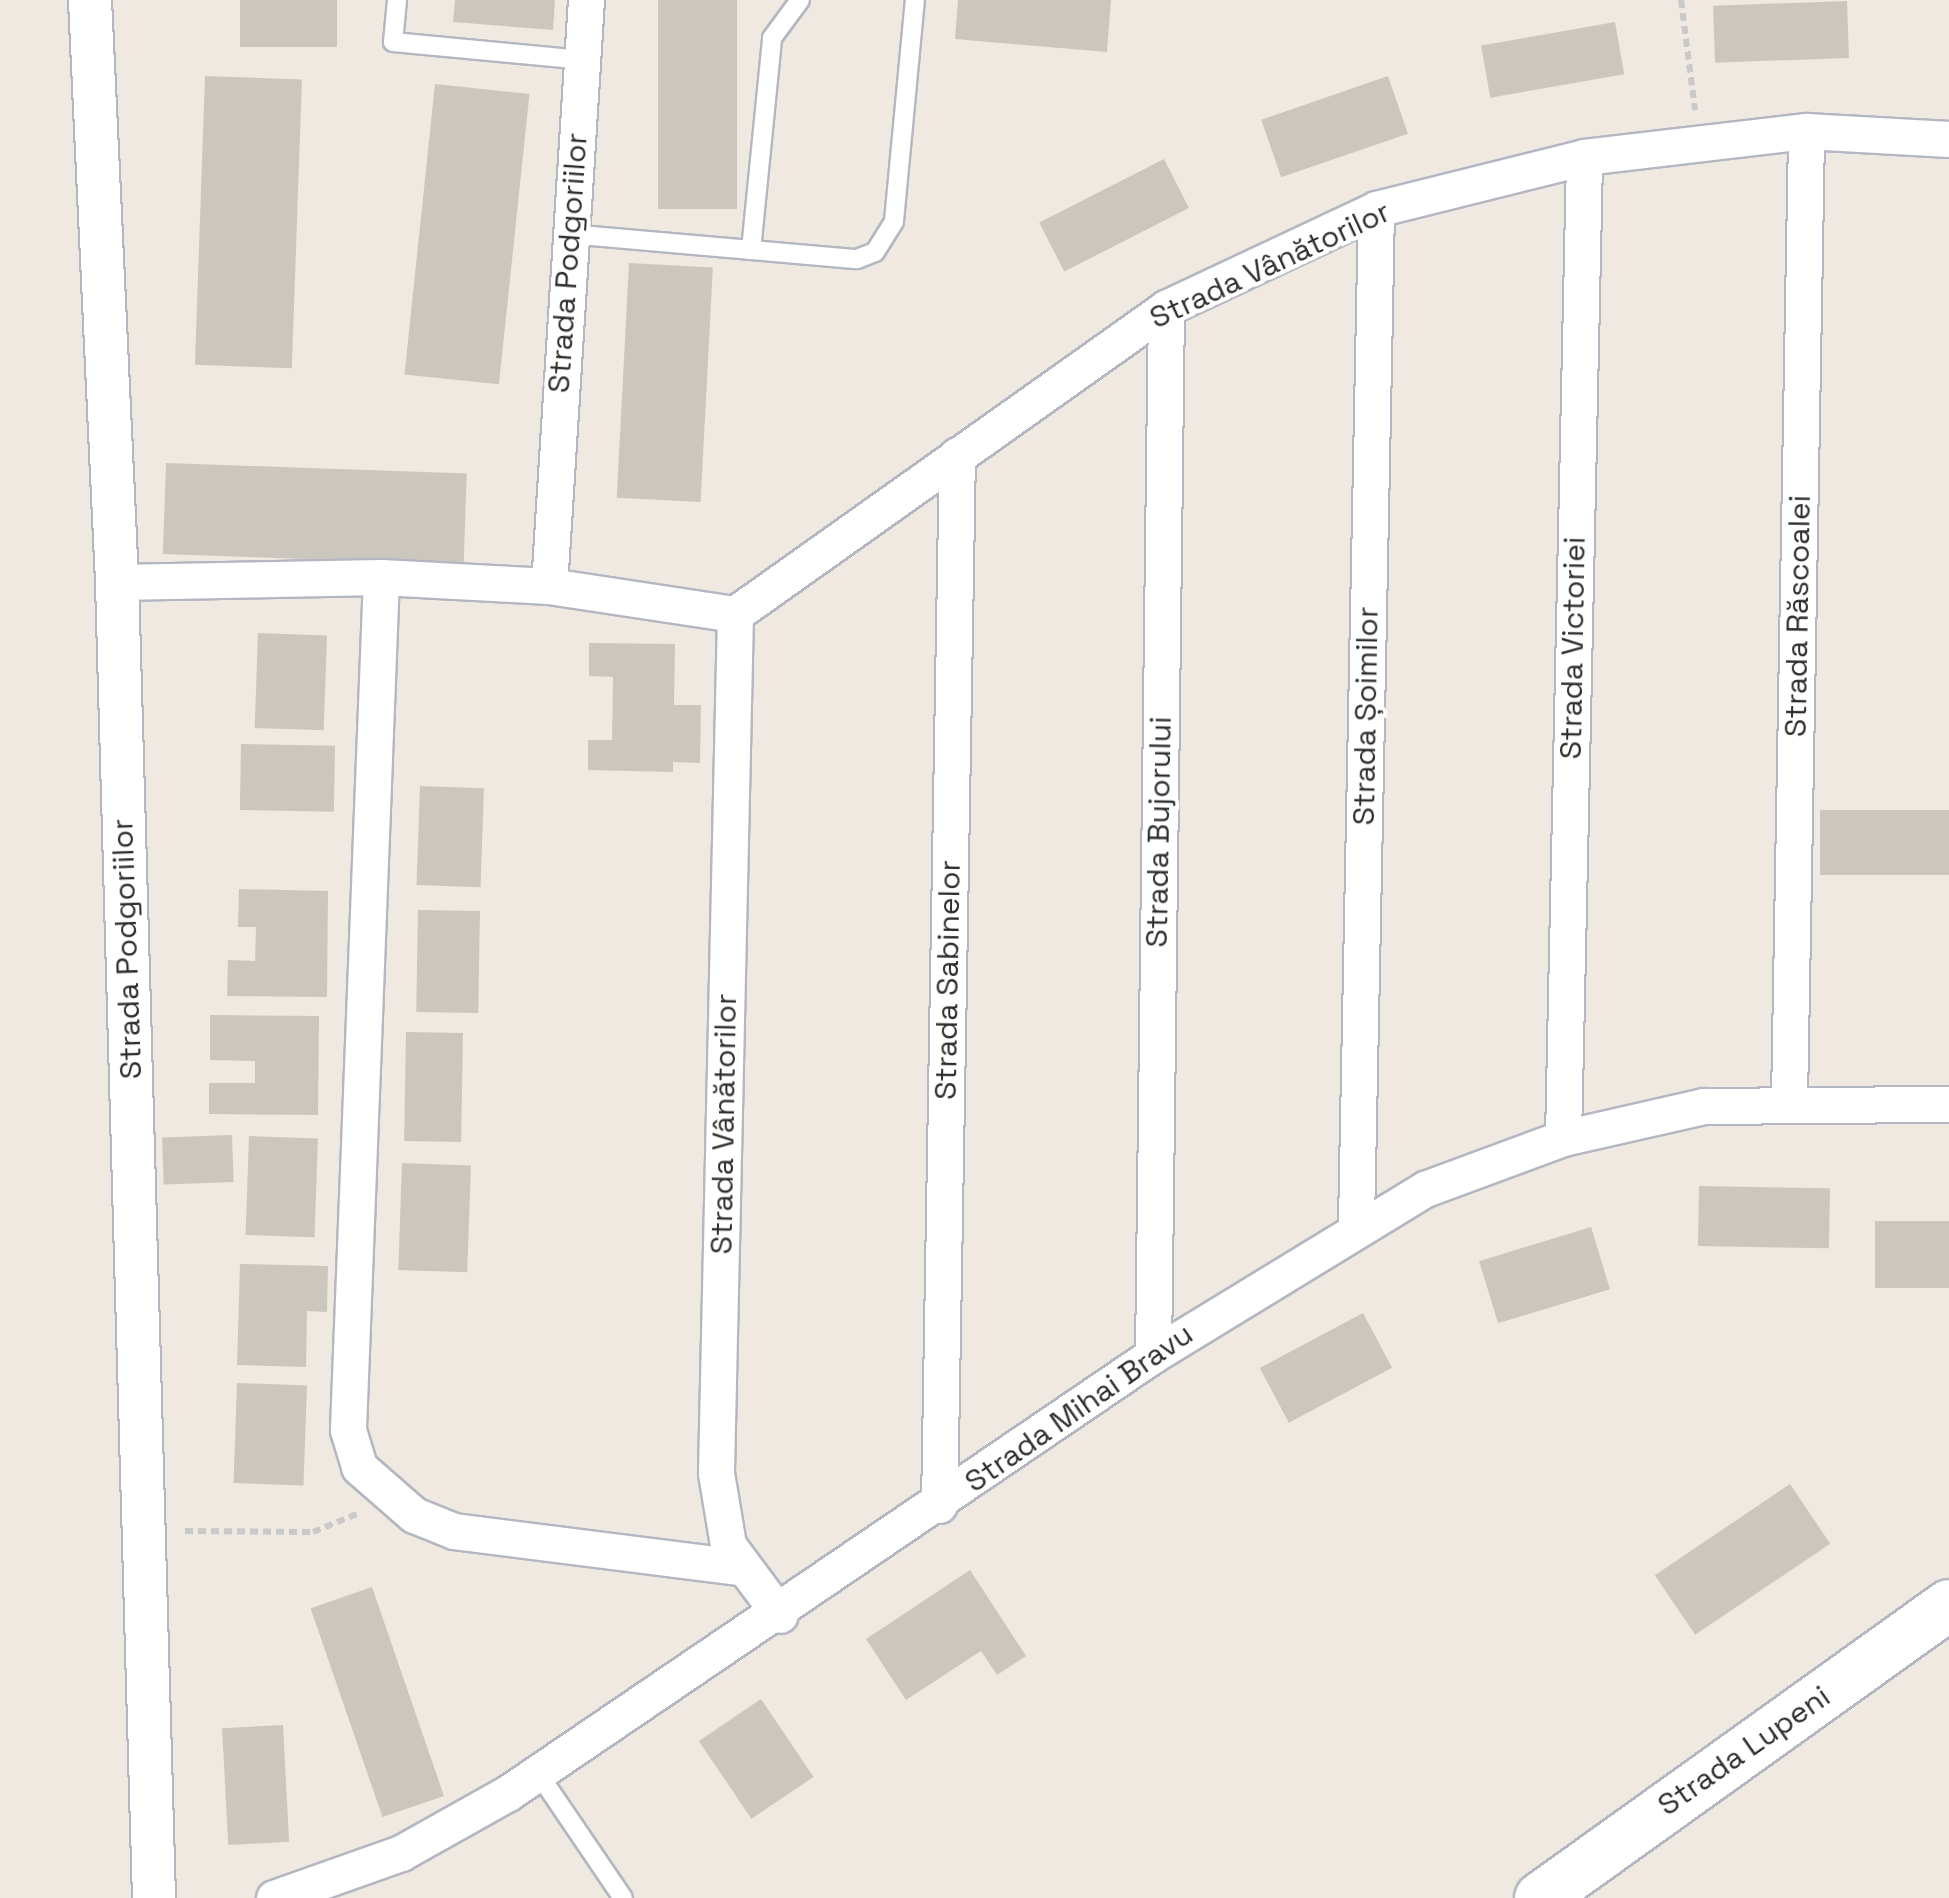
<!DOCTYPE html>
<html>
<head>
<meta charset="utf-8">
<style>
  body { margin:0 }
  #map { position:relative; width:1949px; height:1898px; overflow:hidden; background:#efe9e1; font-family:"Space Grotesk",sans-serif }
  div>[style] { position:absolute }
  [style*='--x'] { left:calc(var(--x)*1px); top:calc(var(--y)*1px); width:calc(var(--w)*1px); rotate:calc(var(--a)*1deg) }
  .building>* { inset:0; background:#cbc7bf; transform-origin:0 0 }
  .path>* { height:6px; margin-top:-3px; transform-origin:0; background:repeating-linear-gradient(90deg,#c9c9c9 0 8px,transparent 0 13px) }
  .roads { filter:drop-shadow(2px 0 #b4b7c1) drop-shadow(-2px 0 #b4b7c1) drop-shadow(0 2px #b4b7c1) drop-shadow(0 -2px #b4b7c1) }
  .service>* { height:18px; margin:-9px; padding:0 9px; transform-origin:9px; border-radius:9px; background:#fff }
  .minor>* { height:35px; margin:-17.5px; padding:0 17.5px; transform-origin:17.5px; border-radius:17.5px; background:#fff }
  .tertiary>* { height:42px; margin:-21px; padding:0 21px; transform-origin:21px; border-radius:21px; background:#fff }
  .secondary>* { height:50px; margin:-25px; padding:0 25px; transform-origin:25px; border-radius:25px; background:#fff }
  span { translate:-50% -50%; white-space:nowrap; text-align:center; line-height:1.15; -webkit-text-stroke:8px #fff; paint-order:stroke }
  .street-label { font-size:30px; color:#2e2e2e }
</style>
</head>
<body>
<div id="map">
  <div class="building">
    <i style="left:240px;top:0;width:97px;height:47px"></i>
    <i style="clip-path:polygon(455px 0,555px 0,553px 30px,453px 22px)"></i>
    <i style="left:658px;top:0;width:79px;height:209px"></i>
    <i style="clip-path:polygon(958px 0,1111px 0,1107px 52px,955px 39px)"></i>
    <i style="left:1847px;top:1px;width:57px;height:134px;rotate:88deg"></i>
    <i style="left:1615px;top:22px;width:53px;height:136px;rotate:80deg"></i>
    <i style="left:205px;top:76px;width:97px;height:289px;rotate:2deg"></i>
    <i style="left:1388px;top:76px;width:61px;height:134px;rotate:71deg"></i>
    <i style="left:435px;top:84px;width:95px;height:292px;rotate:6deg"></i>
    <i style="left:1164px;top:159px;width:55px;height:140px;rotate:63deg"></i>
    <i style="left:629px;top:263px;width:84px;height:235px;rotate:3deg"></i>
    <i style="left:166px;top:463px;width:301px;height:91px;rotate:2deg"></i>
    <i style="left:258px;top:633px;width:69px;height:95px;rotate:2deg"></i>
    <i style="clip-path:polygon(589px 643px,675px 644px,674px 705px,701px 705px,700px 763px,673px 762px,673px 772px,588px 770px,588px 740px,612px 740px,613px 677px,589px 676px)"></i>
    <i style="left:241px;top:744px;width:94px;height:66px;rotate:1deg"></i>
    <i style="left:420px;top:786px;width:64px;height:99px;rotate:2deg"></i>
    <i style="left:1820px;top:810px;width:129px;height:65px"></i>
    <i style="clip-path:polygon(239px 889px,328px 891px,327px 997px,227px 996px,228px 960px,255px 961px,256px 927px,238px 927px)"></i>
    <i style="left:418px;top:910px;width:62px;height:102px;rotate:1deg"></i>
    <i style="clip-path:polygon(210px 1015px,319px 1016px,318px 1115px,209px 1114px,209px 1083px,255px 1083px,255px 1061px,210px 1060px)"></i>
    <i style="left:406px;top:1032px;width:57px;height:109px;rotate:1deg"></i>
    <i style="left:232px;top:1135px;width:47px;height:70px;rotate:88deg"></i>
    <i style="left:249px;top:1136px;width:69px;height:99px;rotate:2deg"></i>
    <i style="left:402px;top:1163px;width:69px;height:107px;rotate:2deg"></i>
    <i style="left:1699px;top:1186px;width:131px;height:60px;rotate:1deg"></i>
    <i style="left:1875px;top:1221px;width:74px;height:67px"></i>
    <i style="left:1591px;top:1227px;width:65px;height:117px;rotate:73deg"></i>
    <i style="clip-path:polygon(240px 1264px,328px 1266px,327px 1312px,307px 1311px,306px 1367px,237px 1365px)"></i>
    <i style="left:1363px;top:1313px;width:62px;height:117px;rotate:62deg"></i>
    <i style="left:237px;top:1383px;width:70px;height:100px;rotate:2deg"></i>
    <i style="left:1790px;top:1484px;width:72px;height:163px;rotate:56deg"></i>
    <i style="clip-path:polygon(970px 1570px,1026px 1656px,997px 1675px,981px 1651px,906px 1700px,866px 1639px)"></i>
    <i style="left:372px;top:1587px;width:221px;height:65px;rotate:71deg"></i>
    <i style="left:761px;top:1699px;width:94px;height:75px;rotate:56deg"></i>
    <i style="left:283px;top:1725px;width:117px;height:61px;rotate:87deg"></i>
  </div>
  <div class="path">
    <i style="--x:1681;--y:0;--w:111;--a:82.7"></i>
    <i style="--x:185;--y:1531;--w:128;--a:0.4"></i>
    <i style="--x:313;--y:1532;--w:50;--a:-22.4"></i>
  </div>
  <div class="roads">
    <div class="service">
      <i style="--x:397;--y:0;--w:42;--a:95.4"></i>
      <i style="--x:393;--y:42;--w:190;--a:5.4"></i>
      <i style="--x:569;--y:234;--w:289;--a:5"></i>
      <i style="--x:857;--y:259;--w:19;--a:-21"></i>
      <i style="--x:875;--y:252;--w:36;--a:-58"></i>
      <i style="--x:894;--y:221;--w:222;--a:-84.6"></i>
      <i style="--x:751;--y:250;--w:213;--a:-84.3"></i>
      <i style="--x:772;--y:38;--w:47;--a:-53.6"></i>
      <i style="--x:538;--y:1773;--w:151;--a:55.8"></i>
    </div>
    <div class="minor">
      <i style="--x:381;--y:577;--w:854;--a:92.22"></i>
      <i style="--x:348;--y:1430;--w:39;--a:73"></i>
      <i style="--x:359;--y:1467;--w:73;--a:41.1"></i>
      <i style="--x:414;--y:1515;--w:43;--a:21.8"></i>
      <i style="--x:454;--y:1531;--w:286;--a:7.2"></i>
      <i style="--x:117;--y:582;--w:264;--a:-1.1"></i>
      <i style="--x:381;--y:577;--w:168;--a:3.1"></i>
      <i style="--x:549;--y:586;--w:188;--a:8.6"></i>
      <i style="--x:735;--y:614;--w:529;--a:-35.37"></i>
      <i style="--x:1166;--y:308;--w:232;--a:-25.2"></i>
      <i style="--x:1376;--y:209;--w:214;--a:-14"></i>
      <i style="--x:1584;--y:157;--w:224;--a:-6.7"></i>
      <i style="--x:1806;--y:131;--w:143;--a:3.2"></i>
      <i style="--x:549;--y:586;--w:587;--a:-86.39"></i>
      <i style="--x:735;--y:614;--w:859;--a:91.27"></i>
      <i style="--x:716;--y:1473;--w:73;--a:80.5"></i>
      <i style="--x:728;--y:1545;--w:87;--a:53.4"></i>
      <i style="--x:1789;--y:1100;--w:969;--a:-88.99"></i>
      <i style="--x:1563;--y:1138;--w:981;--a:-88.77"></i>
      <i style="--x:1356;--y:1223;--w:1014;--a:-88.87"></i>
      <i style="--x:1153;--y:1355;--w:1047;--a:-89.29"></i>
      <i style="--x:939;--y:1505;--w:1050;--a:-89.02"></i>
      <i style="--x:274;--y:1898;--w:135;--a:-19.5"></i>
      <i style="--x:401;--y:1853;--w:123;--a:-29.3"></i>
      <i style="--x:508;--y:1793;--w:780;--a:-34.18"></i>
      <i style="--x:1153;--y:1355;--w:319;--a:-31.4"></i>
      <i style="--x:1425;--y:1189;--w:147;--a:-20.3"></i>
      <i style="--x:1563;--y:1138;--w:145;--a:-12.8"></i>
      <i style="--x:1704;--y:1106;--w:245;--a:-0.5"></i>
    </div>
    <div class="tertiary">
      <i style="--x:90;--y:0;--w:583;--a:87.34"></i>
      <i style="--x:117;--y:582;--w:1317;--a:88.39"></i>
    </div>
    <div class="secondary">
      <i style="--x:1540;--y:1898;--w:503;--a:-35.62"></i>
    </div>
  </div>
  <div class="street-label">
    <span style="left:568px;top:263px;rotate:-86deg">Strada Podgoriilor</span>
    <span style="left:1270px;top:265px;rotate:-25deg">Strada Vânătorilor</span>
    <span style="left:1798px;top:616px;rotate:-89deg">Strada Răscoalei</span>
    <span style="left:1573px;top:648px;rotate:-89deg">Strada Victoriei</span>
    <span style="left:1366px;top:716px;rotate:-89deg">Strada Șoimilor</span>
    <span style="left:1159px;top:832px;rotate:-89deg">Strada Bujorului</span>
    <span style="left:127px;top:949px;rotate:-92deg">Strada Podgoriilor</span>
    <span style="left:948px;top:980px;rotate:-89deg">Strada Sabinelor</span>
    <span style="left:724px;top:1124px;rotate:-89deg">Strada Vânătorilor</span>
    <span style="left:1079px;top:1408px;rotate:-35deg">Strada Mihai Bravu</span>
    <span style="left:1744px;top:1751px;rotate:-35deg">Strada Lupeni</span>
  </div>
</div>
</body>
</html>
